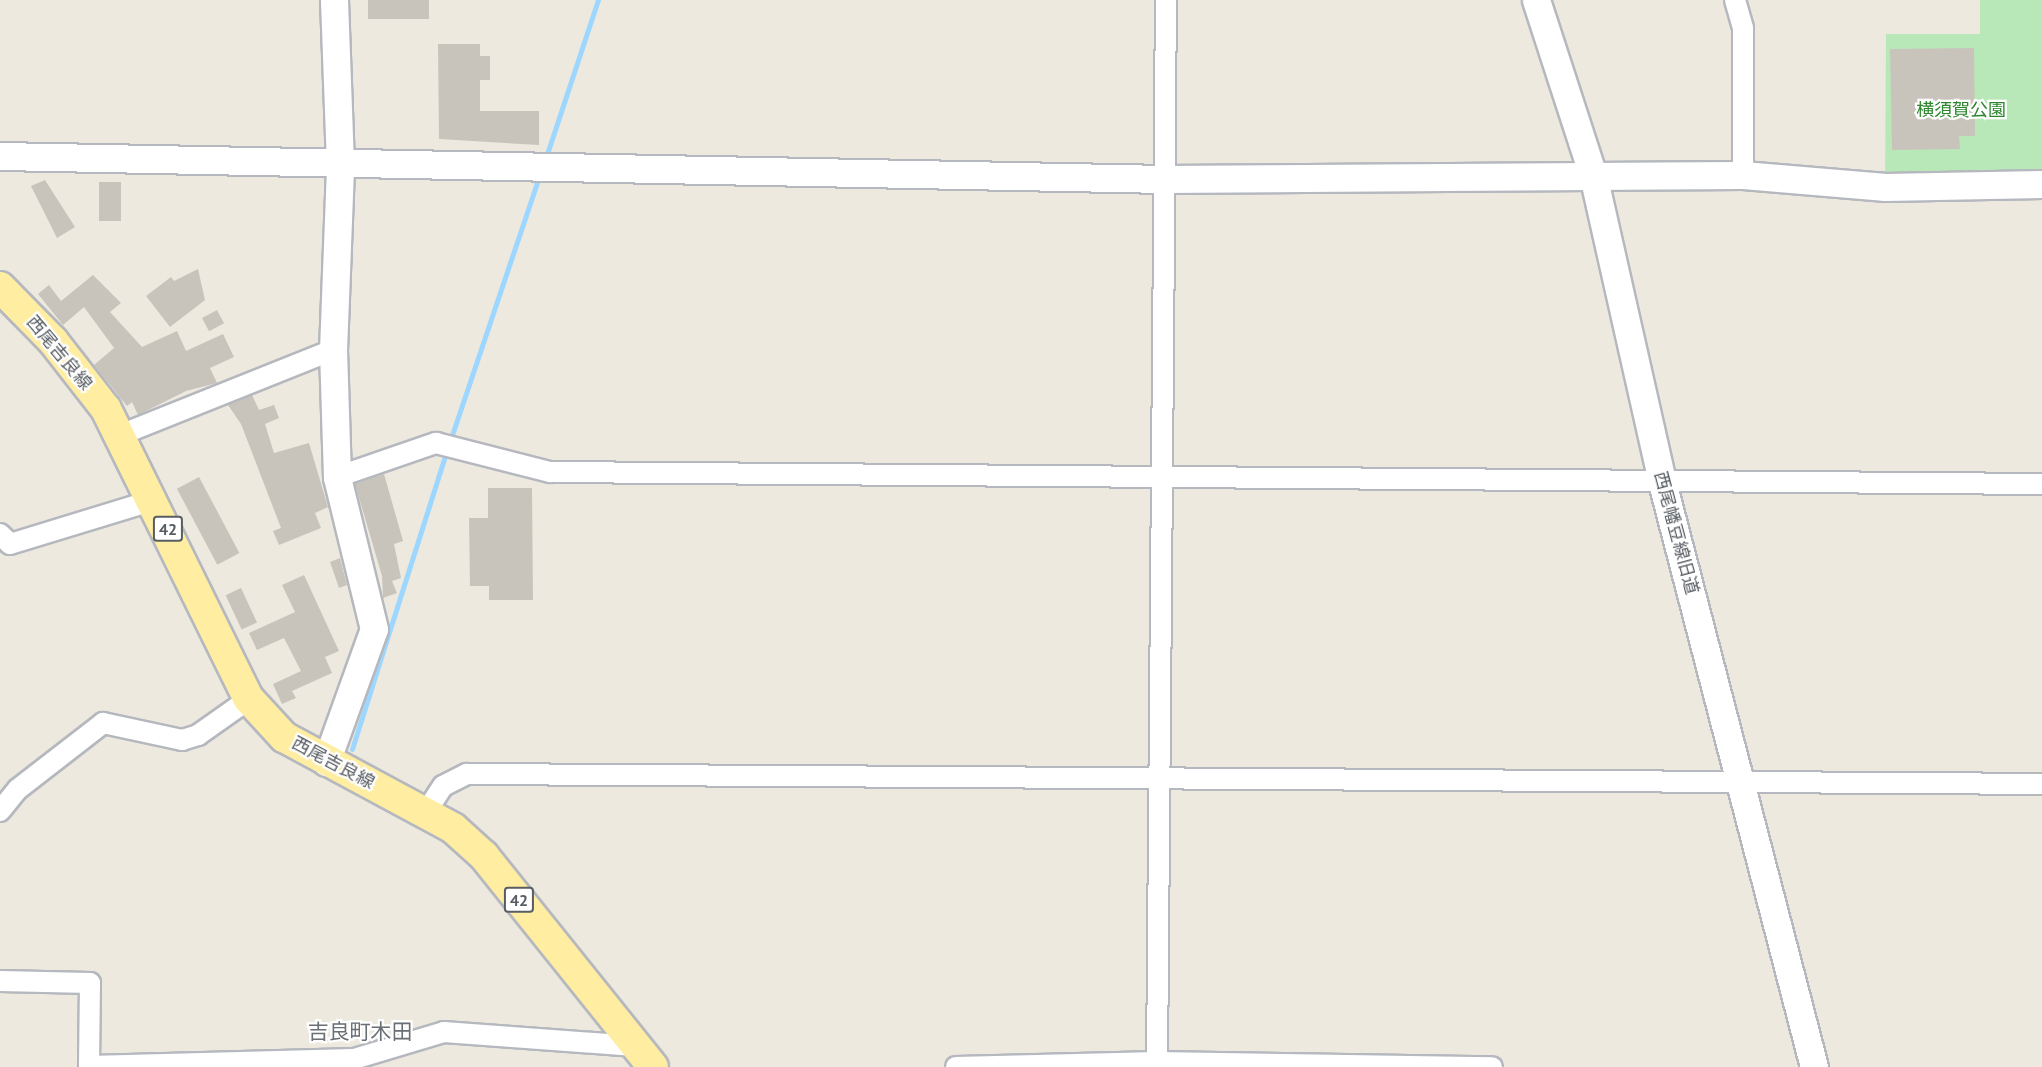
<!DOCTYPE html>
<html>
<head>
<meta charset="utf-8">
<style>
  body { margin:0 }
  #map { position:relative; width:2042px; height:1067px; overflow:hidden; background:#ede9df; font-family:"PT Sans","Noto Sans JP",sans-serif }
  div>[style] { position:absolute }
  [style*='--x'] { left:calc(var(--x)*1px); top:calc(var(--y)*1px); width:calc(var(--w)*1px); rotate:calc(var(--a)*1deg) }
  .green>* { inset:0; background:#b9e8b8 }
  .stream>* { height:5px; margin:-2.5px; padding:0 2.5px; transform-origin:2.5px; border-radius:2.5px; background:#9dd7ff }
  .building>* { inset:0; background:#c8c4bc; transform-origin:0 0 }
  .roads { filter:drop-shadow(2px 0 #b5b8be) drop-shadow(-2px 0 #b5b8be) drop-shadow(0 2px #b5b8be) drop-shadow(0 -2px #b5b8be) }
  .street>* { height:20px; margin:-10px; padding:0 10px; transform-origin:10px; border-radius:10px; background:#fff }
  .secondary>* { height:27px; margin:-13.5px; padding:0 13.5px; transform-origin:13.5px; border-radius:13.5px; background:#fff }
  .primary>* { height:30px; margin:-15px; padding:0 15px; transform-origin:15px; border-radius:15px; background:#ffeda2 }
  span { translate:-50% -50%; white-space:nowrap; text-align:center; line-height:1.15; -webkit-text-stroke:4.5px #fff; paint-order:stroke }
  .shield-label span { padding:2px 4px; background:#fff; border:2px solid; border-radius:4px; -webkit-text-stroke-width:0 }
  .shield-label { font-size:16px; color:#585d62; font-weight:700 }
  .park-label { font-size:18px; color:#2d852e }
  .street-label { font-size:18px; color:#585d62 }
  .quarter-label { font-size:21px; color:#696f74 }
</style>
</head>
<body>
<div id="map">
  <div class="green">
    <i style="clip-path:polygon(1980px 0,2042px 0,2042px 184px,1885px 187px,1886px 34px,1980px 34px)"></i>
  </div>
  <div class="stream">
    <i style="--x:545;--y:160;--w:169;--a:-71.7"></i>
    <i style="--x:450;--y:441;--w:282;--a:-71.4"></i>
    <i style="--x:352;--y:749;--w:314;--a:-72.4"></i>
  </div>
  <div class="building">
    <i style="left:368px;top:0;width:61px;height:19px"></i>
    <i style="clip-path:polygon(438px 44px,480px 44px,480px 56px,490px 56px,490px 80px,480px 80px,480px 111px,539px 111px,539px 145px,439px 139px)"></i>
    <i style="clip-path:polygon(1974px 48px,1975px 136px,1959px 136px,1960px 149px,1892px 150px,1890px 49px)"></i>
    <i style="clip-path:polygon(45px 180px,75px 227px,57px 238px,31px 186px)"></i>
    <i style="left:99px;top:182px;width:22px;height:39px"></i>
    <i style="clip-path:polygon(198px 269px,205px 300px,170px 327px,146px 296px,171px 277px,174px 281px)"></i>
    <i style="clip-path:polygon(93px 275px,121px 303px,110px 312px,142px 347px,177px 331px,186px 351px,223px 334px,234px 357px,210px 368px,217px 383px,186px 391px,138px 415px,132px 402px,127px 406px,94px 365px,114px 348px,84px 307px,63px 325px,38px 294px,49px 285px,61px 301px)"></i>
    <i style="left:217px;top:310px;width:15px;height:17px;rotate:62deg"></i>
    <i style="clip-path:polygon(252px 395px,259px 410px,274px 405px,279px 418px,265px 424px,274px 453px,309px 443px,328px 507px,315px 513px,321px 528px,279px 545px,273px 531px,281px 528px,241px 424px,228px 405px)"></i>
    <i style="clip-path:polygon(384px 474px,403px 541px,394px 544px,401px 578px,392px 581px,397px 593px,383px 598px,382px 576px,355px 484px)"></i>
    <i style="left:199px;top:477px;width:86px;height:25px;rotate:62deg"></i>
    <i style="clip-path:polygon(488px 488px,532px 488px,533px 600px,489px 600px,489px 586px,470px 586px,469px 518px,488px 518px)"></i>
    <i style="clip-path:polygon(340px 558px,347px 585px,339px 588px,330px 562px)"></i>
    <i style="clip-path:polygon(304px 575px,339px 651px,325px 657px,332px 673px,292px 691px,296px 698px,282px 704px,273px 684px,301px 671px,284px 638px,257px 650px,249px 633px,295px 612px,282px 585px)"></i>
    <i style="left:241px;top:588px;width:38px;height:17px;rotate:65deg"></i>
  </div>
  <div class="roads">
    <div class="street">
      <i style="--x:1735;--y:0;--w:29;--a:74"></i>
      <i style="--x:1743;--y:28;--w:147;--a:90"></i>
      <i style="--x:120;--y:435;--w:229;--a:-21.8"></i>
      <i style="--x:337;--y:477;--w:105;--a:-19"></i>
      <i style="--x:436;--y:443;--w:118;--a:14.3"></i>
      <i style="--x:550;--y:472;--w:1492;--a:0.46"></i>
      <i style="--x:0;--y:534;--w:14;--a:45"></i>
      <i style="--x:10;--y:544;--w:151;--a:-17"></i>
      <i style="--x:0;--y:811;--w:28;--a:-51"></i>
      <i style="--x:18;--y:789;--w:108;--a:-37.8"></i>
      <i style="--x:103;--y:723;--w:81;--a:12.1"></i>
      <i style="--x:182;--y:740;--w:17;--a:-17"></i>
      <i style="--x:198;--y:735;--w:62;--a:-35.2"></i>
      <i style="--x:426;--y:812;--w:31;--a:-57"></i>
      <i style="--x:443;--y:786;--w:27;--a:-27"></i>
      <i style="--x:467;--y:774;--w:1575;--a:0.36"></i>
      <i style="--x:0;--y:981;--w:90;--a:1.3"></i>
      <i style="--x:90;--y:983;--w:84;--a:90.7"></i>
      <i style="--x:89;--y:1066;--w:265;--a:-1.5"></i>
      <i style="--x:354;--y:1059;--w:94;--a:-16.7"></i>
      <i style="--x:444;--y:1032;--w:191;--a:4.2"></i>
      <i style="--x:956;--y:1067;--w:201;--a:-1.4"></i>
      <i style="--x:1157;--y:1062;--w:335;--a:0.9"></i>
      <i style="--x:1157;--y:1067;--w:1067;--a:-89.52"></i>
    </div>
    <div class="secondary">
      <i style="--x:1536;--y:0;--w:184;--a:72"></i>
      <i style="--x:1593;--y:175;--w:315;--a:77.3"></i>
      <i style="--x:1662;--y:482;--w:604;--a:75.43"></i>
      <i style="--x:0;--y:156;--w:1164;--a:1.13"></i>
      <i style="--x:1164;--y:179;--w:579;--a:-0.4"></i>
      <i style="--x:1743;--y:175;--w:143;--a:4.8"></i>
      <i style="--x:1885;--y:187;--w:157;--a:-1.1"></i>
      <i style="--x:326;--y:762;--w:141;--a:-70.2"></i>
      <i style="--x:374;--y:629;--w:156;--a:-103.7"></i>
      <i style="--x:337;--y:477;--w:127;--a:-91.8"></i>
      <i style="--x:333;--y:350;--w:186;--a:-87.8"></i>
      <i style="--x:340;--y:164;--w:164;--a:-92.1"></i>
    </div>
    <div class="primary">
      <i style="--x:0;--y:287;--w:76;--a:45.5"></i>
      <i style="--x:53;--y:341;--w:86;--a:52.1"></i>
      <i style="--x:106;--y:409;--w:323;--a:63.8"></i>
      <i style="--x:249;--y:699;--w:52;--a:47.4"></i>
      <i style="--x:284;--y:737;--w:192;--a:28.3"></i>
      <i style="--x:453;--y:828;--w:42;--a:42.1"></i>
      <i style="--x:484;--y:856;--w:270;--a:51.3"></i>
    </div>
  </div>
  <div class="shield-label">
    <span style="left:168px;top:529px">42</span>
    <span style="left:519px;top:900px">42</span>
  </div>
  <div class="park-label">
    <span style="left:1961px;top:110px">横須賀公園</span>
  </div>
  <div class="street-label">
    <span style="left:59px;top:353px;rotate:50deg">西尾吉良線</span>
    <span style="left:1676px;top:533px;rotate:75deg">西尾幡豆線旧道</span>
    <span style="left:333px;top:763px;rotate:28deg">西尾吉良線</span>
  </div>
  <div class="quarter-label">
    <span style="left:360px;top:1032px">吉良町木田</span>
  </div>
</div>
</body>
</html>
